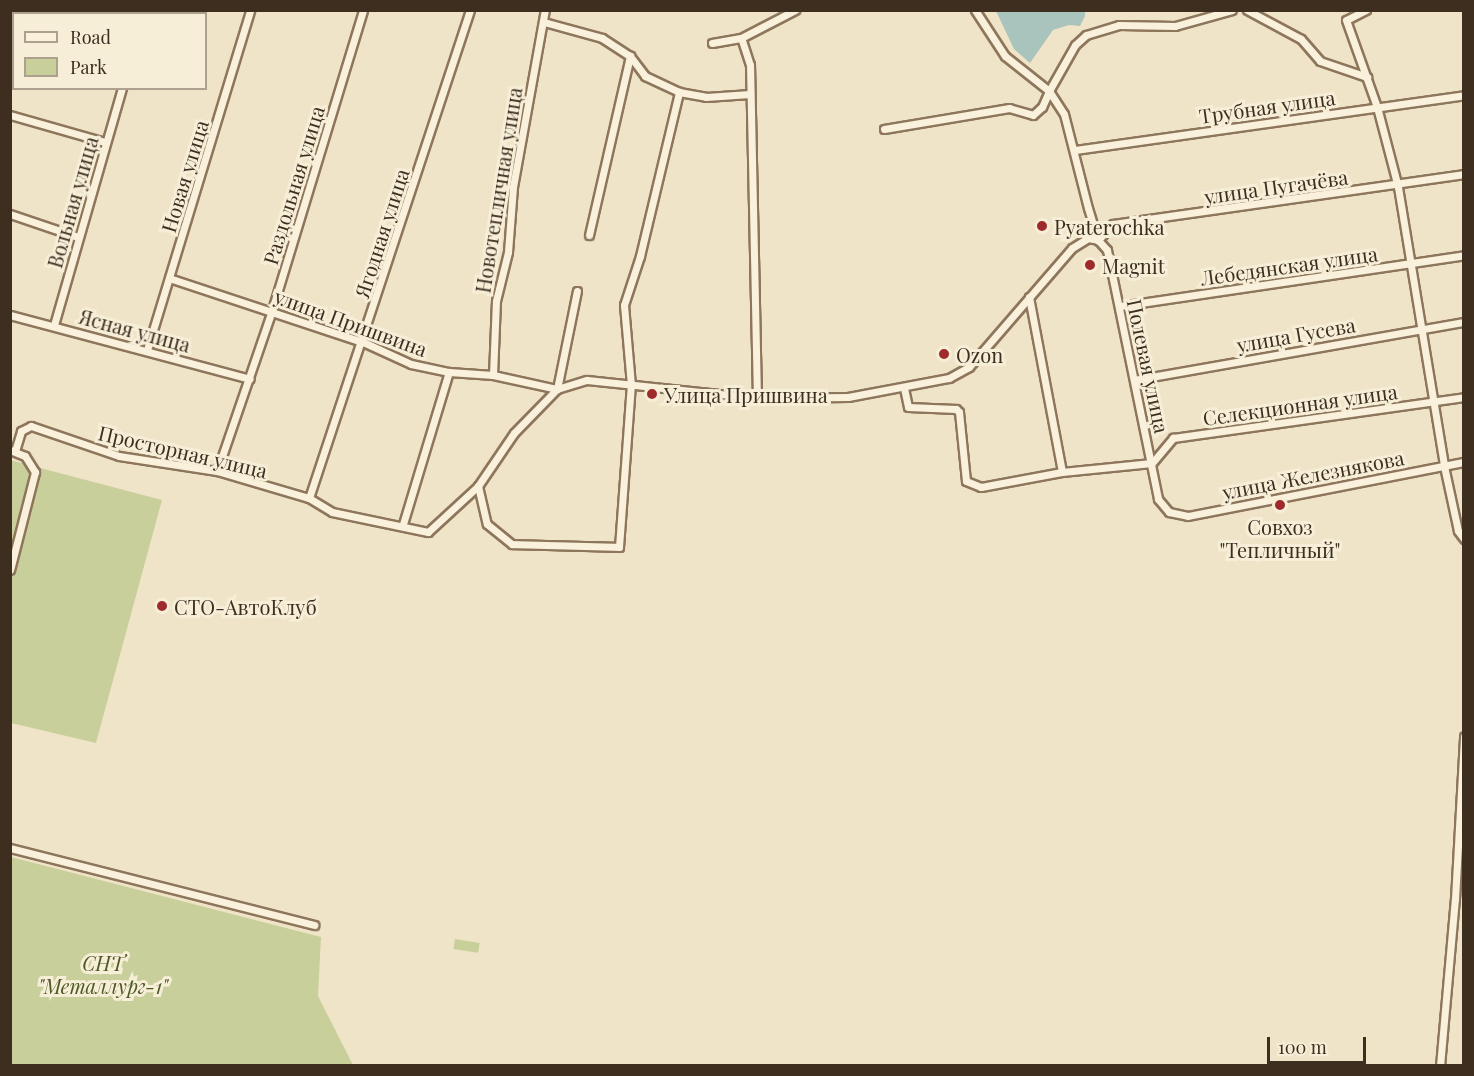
<!DOCTYPE html>
<html>
<head>
<meta charset="utf-8">
<style>
  body { margin:0 }
  #map { position:relative; width:1474px; height:1076px; overflow:hidden; background:#f0e4c8; font-family:"Playfair Display",serif }
  div>[style] { position:absolute }
  [style*='--x'] { left:calc(var(--x)*1px); top:calc(var(--y)*1px); width:calc(var(--w)*1px); rotate:calc(var(--a)*1deg) }
  .green>* { inset:0; background:#c9cf9b; transform-origin:0 0 }
  .water>* { inset:0; background:#a9c4bc }
  .roads { filter:drop-shadow(2px 0 #8d765c) drop-shadow(-2px 0 #8d765c) drop-shadow(0 2px #8d765c) drop-shadow(0 -2px #8d765c) }
  .minor>* { height:7px; margin:-3.5px; padding:0 3.5px; transform-origin:3.5px; border-radius:3.5px; background:#faf1dc }
  .dots>* { width:16px; height:16px; translate:-50% -50%; box-sizing:border-box; border:3px solid #f7eed8; border-radius:50% }
  span { translate:-50% -50%; white-space:nowrap; text-align:center; line-height:1.15; -webkit-text-stroke:6px #f7eed8; paint-order:stroke }
  .street-label { font-size:20px; color:#3d2e20 }
  .poi-label { font-size:20px; color:#3d2e20 }
  .left { translate:0 -50%; text-align:left }
  .park-label { font-size:20px; color:#4d5a26; font-style:italic }
  .frame { position:absolute; inset:0; border:12px solid #3d2e20; pointer-events:none }
  .legend { position:absolute; left:12px; top:12px; width:195px; height:78px; box-sizing:border-box; background:#f7eed8; border:2px solid #ada18e; margin:0; padding:8px 10px; list-style:none; font-size:18px; color:#3d2e20 }
  .legend li { display:flex; align-items:center; gap:12px; height:30px }
  .legend b { width:30px; border:2px solid #ada18e }
  .scale { position:absolute; left:1267px; top:1037px; width:99px; height:27px; box-sizing:border-box; border:3px solid #3d2e20; border-top:0; padding-left:8px; font-size:18px; line-height:21px; white-space:nowrap; color:#3d2e20; -webkit-text-stroke:4px #f7eed8; paint-order:stroke }
</style>
</head>
<body>
<div id="map">
  <div class="green">
    <i style="clip-path:polygon(16px 11px,136px 11px,136px 14px)"></i>
    <i style="clip-path:polygon(10px 460px,162px 500px,96px 743px,11px 723px)"></i>
    <i style="clip-path:polygon(11px 857px,321px 937px,318px 996px,353px 1065px,11px 1065px)"></i>
    <i style="left:455px;top:939px;width:25px;height:10px;rotate:9deg"></i>
  </div>
  <div class="water">
    <i style="clip-path:polygon(996px 11px,1085px 11px,1085px 16px,1080px 26px,1069px 25px,1053px 30px,1030px 63px,1014px 49px)"></i>
  </div>
  <div class="roads">
    <div class="minor">
      <i style="--x:975;--y:10;--w:55;--a:56.9"></i>
      <i style="--x:1005;--y:56;--w:56;--a:38.5"></i>
      <i style="--x:1049;--y:91;--w:53;--a:-60.5"></i>
      <i style="--x:1075;--y:45;--w:15;--a:-42"></i>
      <i style="--x:1086;--y:35;--w:34;--a:-17"></i>
      <i style="--x:1119;--y:25;--w:56;--a:1"></i>
      <i style="--x:1175;--y:26;--w:59;--a:-15.7"></i>
      <i style="--x:1247;--y:10;--w:61;--a:28.2"></i>
      <i style="--x:1301;--y:39;--w:29;--a:49"></i>
      <i style="--x:1320;--y:61;--w:50;--a:18.8"></i>
      <i style="--x:1366;--y:10;--w:22;--a:153"></i>
      <i style="--x:1346;--y:20;--w:92;--a:70.4"></i>
      <i style="--x:1377;--y:107;--w:83;--a:75.3"></i>
      <i style="--x:1398;--y:187;--w:283;--a:80.6"></i>
      <i style="--x:1444;--y:466;--w:66;--a:77.8"></i>
      <i style="--x:1458;--y:531;--w:10;--a:53"></i>
      <i style="--x:10;--y:12;--w:5;--a:22"></i>
      <i style="--x:143;--y:14;--w:4;--a:-90"></i>
      <i style="--x:544;--y:22;--w:60;--a:15.4"></i>
      <i style="--x:602;--y:38;--w:33;--a:33"></i>
      <i style="--x:630;--y:56;--w:25;--a:53"></i>
      <i style="--x:645;--y:76;--w:38;--a:25"></i>
      <i style="--x:679;--y:92;--w:27;--a:10"></i>
      <i style="--x:706;--y:97;--w:44;--a:-3.9"></i>
      <i style="--x:712;--y:43;--w:29;--a:-10"></i>
      <i style="--x:10;--y:115;--w:99;--a:15.9"></i>
      <i style="--x:884;--y:129;--w:127;--a:-9.5"></i>
      <i style="--x:1009;--y:108;--w:25;--a:16"></i>
      <i style="--x:1033;--y:115;--w:12;--a:-42"></i>
      <i style="--x:1042;--y:107;--w:17;--a:-66"></i>
      <i style="--x:1049;--y:91;--w:27;--a:57"></i>
      <i style="--x:1064;--y:114;--w:97;--a:75.7"></i>
      <i style="--x:1088;--y:208;--w:34;--a:73"></i>
      <i style="--x:1098;--y:240;--w:13;--a:48"></i>
      <i style="--x:1107;--y:250;--w:254;--a:78.4"></i>
      <i style="--x:1158;--y:499;--w:17;--a:50"></i>
      <i style="--x:1169;--y:512;--w:19;--a:12"></i>
      <i style="--x:1188;--y:516;--w:281;--a:-11.1"></i>
      <i style="--x:1075;--y:150;--w:393;--a:-8"></i>
      <i style="--x:10;--y:214;--w:72;--a:18.7"></i>
      <i style="--x:589;--y:235;--w:184;--a:-77.1"></i>
      <i style="--x:1098;--y:240;--w:22;--a:-47"></i>
      <i style="--x:1113;--y:224;--w:355;--a:-8.1"></i>
      <i style="--x:169;--y:278;--w:204;--a:18.3"></i>
      <i style="--x:363;--y:342;--w:53;--a:24.6"></i>
      <i style="--x:411;--y:364;--w:39;--a:12"></i>
      <i style="--x:449;--y:372;--w:44;--a:3.9"></i>
      <i style="--x:493;--y:375;--w:66;--a:12.3"></i>
      <i style="--x:557;--y:389;--w:31;--a:-17"></i>
      <i style="--x:587;--y:380;--w:171;--a:6"></i>
      <i style="--x:757;--y:398;--w:91;--a:-0.6"></i>
      <i style="--x:848;--y:397;--w:103;--a:-10.7"></i>
      <i style="--x:949;--y:378;--w:23;--a:-29"></i>
      <i style="--x:969;--y:367;--w:157;--a:-49.1"></i>
      <i style="--x:1072;--y:248;--w:19;--a:-32"></i>
      <i style="--x:1088;--y:238;--w:10;--a:11"></i>
      <i style="--x:1029;--y:297;--w:178;--a:79.3"></i>
      <i style="--x:1120;--y:306;--w:348;--a:-8.4"></i>
      <i style="--x:10;--y:315;--w:248;--a:14.9"></i>
      <i style="--x:54;--y:325;--w:247;--a:-74"></i>
      <i style="--x:147;--y:350;--w:355;--a:-73.1"></i>
      <i style="--x:493;--y:375;--w:74;--a:-87.7"></i>
      <i style="--x:496;--y:301;--w:50;--a:-76.2"></i>
      <i style="--x:508;--y:252;--w:65;--a:-85.6"></i>
      <i style="--x:513;--y:187;--w:180;--a:-79.8"></i>
      <i style="--x:1134;--y:380;--w:335;--a:-10"></i>
      <i style="--x:904;--y:388;--w:19;--a:78"></i>
      <i style="--x:908;--y:407;--w:48;--a:2.4"></i>
      <i style="--x:956;--y:409;--w:4;--a:45"></i>
      <i style="--x:959;--y:412;--w:69;--a:84.2"></i>
      <i style="--x:966;--y:481;--w:16;--a:22"></i>
      <i style="--x:981;--y:487;--w:82;--a:-10.5"></i>
      <i style="--x:1062;--y:472;--w:90;--a:-5.7"></i>
      <i style="--x:1152;--y:463;--w:33;--a:-50"></i>
      <i style="--x:1173;--y:438;--w:294;--a:-8"></i>
      <i style="--x:757;--y:398;--w:333;--a:-91.2"></i>
      <i style="--x:750;--y:65;--w:28;--a:-108"></i>
      <i style="--x:741;--y:38;--w:61;--a:-27.4"></i>
      <i style="--x:10;--y:450;--w:16;--a:22"></i>
      <i style="--x:25;--y:456;--w:19;--a:58"></i>
      <i style="--x:35;--y:472;--w:101;--a:104.3"></i>
      <i style="--x:15;--y:451;--w:21;--a:-73"></i>
      <i style="--x:21;--y:431;--w:11;--a:-27"></i>
      <i style="--x:31;--y:426;--w:93;--a:18.8"></i>
      <i style="--x:119;--y:456;--w:99;--a:8.7"></i>
      <i style="--x:217;--y:471;--w:96;--a:16.4"></i>
      <i style="--x:309;--y:498;--w:27;--a:31"></i>
      <i style="--x:332;--y:512;--w:98;--a:11.8"></i>
      <i style="--x:428;--y:532;--w:68;--a:-42.6"></i>
      <i style="--x:478;--y:486;--w:64;--a:-55.8"></i>
      <i style="--x:514;--y:433;--w:62;--a:-45.7"></i>
      <i style="--x:557;--y:389;--w:100;--a:-78.5"></i>
      <i style="--x:217;--y:471;--w:170;--a:-71.1"></i>
      <i style="--x:272;--y:310;--w:313;--a:-73.1"></i>
      <i style="--x:478;--y:486;--w:39;--a:77"></i>
      <i style="--x:487;--y:524;--w:32;--a:39"></i>
      <i style="--x:512;--y:544;--w:107;--a:1.6"></i>
      <i style="--x:619;--y:547;--w:162;--a:-85.8"></i>
      <i style="--x:631;--y:385;--w:80;--a:-95"></i>
      <i style="--x:624;--y:305;--w:52;--a:-71.9"></i>
      <i style="--x:640;--y:256;--w:169;--a:-76.6"></i>
      <i style="--x:309;--y:498;--w:514;--a:-71.74"></i>
      <i style="--x:403;--y:524;--w:159;--a:-73.2"></i>
      <i style="--x:10;--y:848;--w:314;--a:14.2"></i>
      <i style="--x:1440;--y:1066;--w:168;--a:-84.9"></i>
      <i style="--x:1455;--y:899;--w:163;--a:-86.8"></i>
    </div>
  </div>
  <div class="dots">
    <i style="left:1042px;top:226px;background:#9e2a2b"></i>
    <i style="left:1090px;top:265px;background:#9e2a2b"></i>
    <i style="left:944px;top:354px;background:#9e2a2b"></i>
    <i style="left:652px;top:394px;background:#9e2a2b"></i>
    <i style="left:1280px;top:505px;background:#9e2a2b"></i>
    <i style="left:162px;top:606px;background:#9e2a2b"></i>
  </div>
  <div class="street-label">
    <span style="left:1267px;top:106px;rotate:-8deg">Трубная улица</span>
    <span style="left:184px;top:176px;rotate:-73deg">Новая улица</span>
    <span style="left:293px;top:185px;rotate:-73deg">Раздольная улица</span>
    <span style="left:1276px;top:186px;rotate:-8deg">улица Пугачёва</span>
    <span style="left:498px;top:190px;rotate:-81deg">Новотепличная улица</span>
    <span style="left:72px;top:202px;rotate:-74deg">Вольная улица</span>
    <span style="left:381px;top:233px;rotate:-72deg">Ягодная улица</span>
    <span style="left:1289px;top:265px;rotate:-8deg">Лебедянская улица</span>
    <span style="left:351px;top:322px;rotate:20deg">улица Пришвина</span>
    <span style="left:135px;top:330px;rotate:15deg">Ясная улица</span>
    <span style="left:1296px;top:334px;rotate:-10deg">улица Гусева</span>
    <span style="left:1149px;top:366px;rotate:78deg">Полевая улица</span>
    <span style="left:1300px;top:404px;rotate:-8deg">Селекционная улица</span>
    <span style="left:183px;top:451px;rotate:13deg">Просторная улица</span>
    <span style="left:1313px;top:474px;rotate:-11deg">улица Железнякова</span>
  </div>
  <div class="poi-label">
    <span class="left" style="left:1054px;top:226px">Pyaterochka</span>
    <span class="left" style="left:1102px;top:265px">Magnit</span>
    <span class="left" style="left:956px;top:354px">Ozon</span>
    <span class="left" style="left:664px;top:394px">Улица Пришвина</span>
    <span style="left:1280px;top:538px">Совхоз<br>"Тепличный"</span>
    <span class="left" style="left:174px;top:606px">СТО-АвтоКлуб</span>
  </div>
  <div class="park-label">
    <span style="left:103px;top:974px">СНТ<br>"Металлург-1"</span>
  </div>
  <div class="frame"></div>
  <ul class="legend">
  <li><b style="height:8px;background:#faf1dc"></b>Road</li>
  <li><b style="height:16px;background:#c9cf9b"></b>Park</li>
  </ul>
  <div class="scale">100 m</div>
</div>
</body>
</html>
